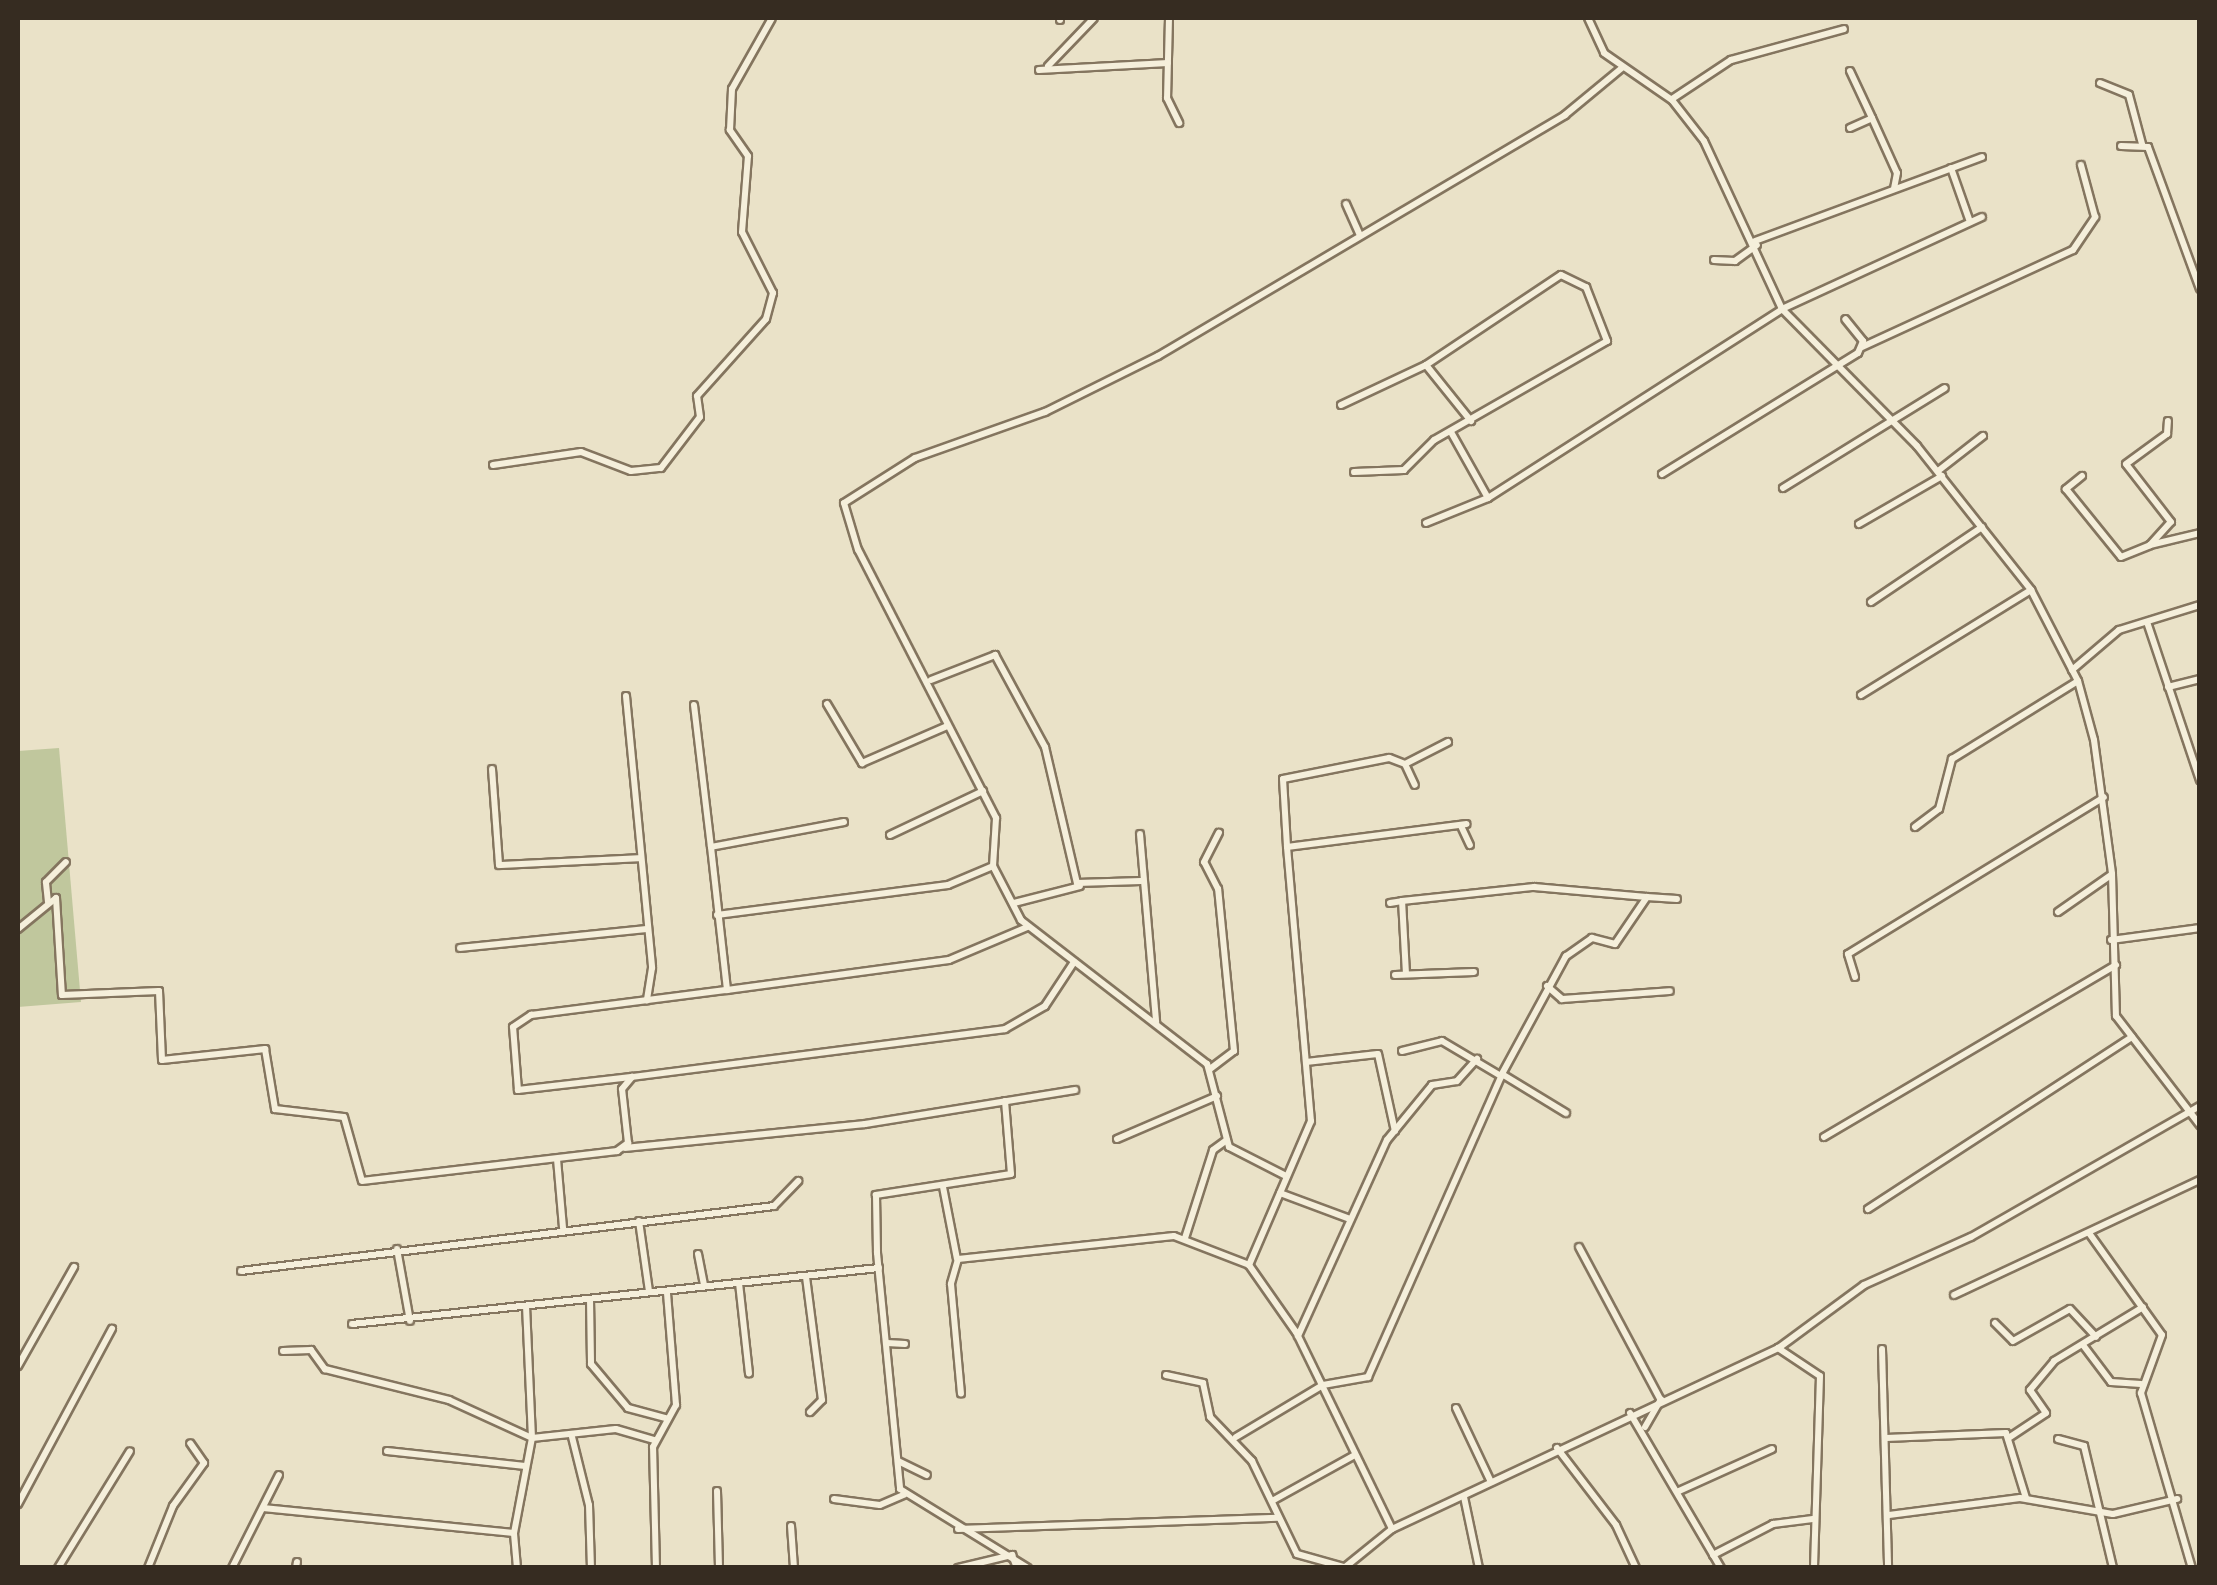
<!DOCTYPE html>
<html>
<head>
<meta charset="utf-8">
<style>
  body { margin:0 }
  #map { position:relative; width:2217px; height:1585px; overflow:hidden; background:#eae2c8; font-family:"Crimson Pro",serif }
  div>[style] { position:absolute }
  [style*='--x'] { left:calc(var(--x)*1px); top:calc(var(--y)*1px); width:calc(var(--w)*1px); rotate:calc(var(--a)*1deg) }
  .green>* { inset:0; background:#c0c79d }
  .roads { filter:drop-shadow(2px 0 #84755f) drop-shadow(-2px 0 #84755f) drop-shadow(0 2px #84755f) drop-shadow(0 -2px #84755f) }
  .minor>* { height:6px; margin:-3px; padding:0 3px; transform-origin:3px; border-radius:3px; background:#f5efdb }
  span { translate:-50% -50%; white-space:nowrap; text-align:center; line-height:1.15; -webkit-text-stroke:8px #f2ecd7; paint-order:stroke }
  .frame { position:absolute; inset:0; border:20px solid #362c21; pointer-events:none }
</style>
</head>
<body>
<div id="map">
  <div class="green">
    <i style="clip-path:polygon(59px 748px,81px 1002px,18px 1007px,18px 751px)"></i>
  </div>
  <div class="roads">
    <div class="minor">
      <i style="--x:1060;--y:18;--w:2;--a:90"></i>
      <i style="--x:1169;--y:18;--w:80;--a:91.4"></i>
      <i style="--x:1167;--y:98;--w:28;--a:64"></i>
      <i style="--x:1588;--y:18;--w:38;--a:65"></i>
      <i style="--x:1604;--y:53;--w:83;--a:34.7"></i>
      <i style="--x:1672;--y:100;--w:52;--a:52"></i>
      <i style="--x:1704;--y:141;--w:185;--a:65.1"></i>
      <i style="--x:1782;--y:309;--w:192;--a:45.4"></i>
      <i style="--x:1917;--y:446;--w:184;--a:51.6"></i>
      <i style="--x:2031;--y:590;--w:102;--a:62.7"></i>
      <i style="--x:2078;--y:681;--w:61;--a:74.8"></i>
      <i style="--x:2094;--y:740;--w:135;--a:82.3"></i>
      <i style="--x:2112;--y:874;--w:142;--a:88.4"></i>
      <i style="--x:2116;--y:1016;--w:138;--a:52.4"></i>
      <i style="--x:1048;--y:66;--w:66;--a:-46.2"></i>
      <i style="--x:1039;--y:70;--w:129;--a:-3.1"></i>
      <i style="--x:1850;--y:71;--w:52;--a:64.9"></i>
      <i style="--x:2100;--y:83;--w:31;--a:22"></i>
      <i style="--x:2129;--y:95;--w:51;--a:75.1"></i>
      <i style="--x:1672;--y:99;--w:71;--a:-33.5"></i>
      <i style="--x:1731;--y:60;--w:117;--a:-15.3"></i>
      <i style="--x:1850;--y:128;--w:24;--a:-24"></i>
      <i style="--x:1872;--y:118;--w:60;--a:65.6"></i>
      <i style="--x:1897;--y:173;--w:15;--a:101"></i>
      <i style="--x:2121;--y:146;--w:27;--a:2"></i>
      <i style="--x:2148;--y:147;--w:151;--a:69.9"></i>
      <i style="--x:1951;--y:168;--w:57;--a:70.6"></i>
      <i style="--x:1346;--y:204;--w:34;--a:66"></i>
      <i style="--x:1755;--y:241;--w:242;--a:-20.3"></i>
      <i style="--x:1714;--y:260;--w:21;--a:3"></i>
      <i style="--x:1735;--y:261;--w:27;--a:-36"></i>
      <i style="--x:1862;--y:347;--w:232;--a:-24.7"></i>
      <i style="--x:2073;--y:250;--w:40;--a:-56"></i>
      <i style="--x:2095;--y:217;--w:54;--a:-105.1"></i>
      <i style="--x:1426;--y:365;--w:72;--a:51.2"></i>
      <i style="--x:1341;--y:405;--w:94;--a:-25.2"></i>
      <i style="--x:1426;--y:365;--w:162;--a:-33.7"></i>
      <i style="--x:1561;--y:275;--w:28;--a:26"></i>
      <i style="--x:1586;--y:287;--w:58;--a:68.7"></i>
      <i style="--x:1607;--y:341;--w:199;--a:150.2"></i>
      <i style="--x:1434;--y:440;--w:42;--a:135"></i>
      <i style="--x:1404;--y:470;--w:50;--a:177.7"></i>
      <i style="--x:493;--y:465;--w:89;--a:-8.4"></i>
      <i style="--x:581;--y:452;--w:53;--a:20.8"></i>
      <i style="--x:631;--y:471;--w:30;--a:-6"></i>
      <i style="--x:661;--y:468;--w:64;--a:-52.6"></i>
      <i style="--x:700;--y:417;--w:21;--a:-98"></i>
      <i style="--x:697;--y:396;--w:103;--a:-48.1"></i>
      <i style="--x:766;--y:319;--w:27;--a:-75"></i>
      <i style="--x:773;--y:293;--w:68;--a:-116.9"></i>
      <i style="--x:742;--y:232;--w:76;--a:-85.5"></i>
      <i style="--x:748;--y:156;--w:32;--a:-125"></i>
      <i style="--x:730;--y:130;--w:41;--a:-87.2"></i>
      <i style="--x:732;--y:89;--w:81;--a:-60.6"></i>
      <i style="--x:1938;--y:471;--w:57;--a:-37.9"></i>
      <i style="--x:1662;--y:474;--w:230;--a:-31.7"></i>
      <i style="--x:1858;--y:353;--w:13;--a:-67"></i>
      <i style="--x:1863;--y:341;--w:28;--a:-129"></i>
      <i style="--x:2082;--y:476;--w:21;--a:141"></i>
      <i style="--x:2066;--y:489;--w:87;--a:51"></i>
      <i style="--x:2121;--y:557;--w:31;--a:-22"></i>
      <i style="--x:2150;--y:545;--w:31;--a:-48"></i>
      <i style="--x:2171;--y:522;--w:73;--a:-127.8"></i>
      <i style="--x:2126;--y:464;--w:51;--a:-36.2"></i>
      <i style="--x:2167;--y:434;--w:13;--a:-86"></i>
      <i style="--x:1783;--y:488;--w:190;--a:-31.7"></i>
      <i style="--x:1488;--y:498;--w:350;--a:-32.7"></i>
      <i style="--x:1782;--y:309;--w:220;--a:-24.7"></i>
      <i style="--x:1426;--y:523;--w:67;--a:-22"></i>
      <i style="--x:1488;--y:498;--w:76;--a:-119.3"></i>
      <i style="--x:1859;--y:524;--w:96;--a:-30"></i>
      <i style="--x:2150;--y:545;--w:51;--a:-13.5"></i>
      <i style="--x:1871;--y:602;--w:134;--a:-34"></i>
      <i style="--x:2147;--y:622;--w:167;--a:71.5"></i>
      <i style="--x:2072;--y:670;--w:62;--a:-40.4"></i>
      <i style="--x:2119;--y:630;--w:85;--a:-17.2"></i>
      <i style="--x:931;--y:680;--w:69;--a:-21.3"></i>
      <i style="--x:995;--y:655;--w:105;--a:61.5"></i>
      <i style="--x:1045;--y:747;--w:140;--a:76.8"></i>
      <i style="--x:1077;--y:883;--w:64;--a:-1.8"></i>
      <i style="--x:2168;--y:687;--w:33;--a:-14"></i>
      <i style="--x:1861;--y:695;--w:200;--a:-31.7"></i>
      <i style="--x:626;--y:696;--w:273;--a:84.5"></i>
      <i style="--x:652;--y:968;--w:33;--a:99"></i>
      <i style="--x:827;--y:704;--w:69;--a:59.3"></i>
      <i style="--x:862;--y:763;--w:93;--a:-23.5"></i>
      <i style="--x:694;--y:705;--w:143;--a:83.2"></i>
      <i style="--x:1448;--y:742;--w:48;--a:152.9"></i>
      <i style="--x:1405;--y:764;--w:17;--a:-159"></i>
      <i style="--x:1389;--y:758;--w:108;--a:168.8"></i>
      <i style="--x:1283;--y:779;--w:68;--a:86.6"></i>
      <i style="--x:1287;--y:847;--w:181;--a:-7.3"></i>
      <i style="--x:1405;--y:764;--w:23;--a:65"></i>
      <i style="--x:492;--y:769;--w:96;--a:85.8"></i>
      <i style="--x:499;--y:865;--w:141;--a:-2.8"></i>
      <i style="--x:844;--y:822;--w:135;--a:169.4"></i>
      <i style="--x:711;--y:847;--w:144;--a:83.6"></i>
      <i style="--x:727;--y:990;--w:224;--a:-7.7"></i>
      <i style="--x:949;--y:960;--w:85;--a:-22.9"></i>
      <i style="--x:1461;--y:826;--w:21;--a:65"></i>
      <i style="--x:1915;--y:827;--w:30;--a:-37"></i>
      <i style="--x:1939;--y:809;--w:52;--a:-75.4"></i>
      <i style="--x:1952;--y:759;--w:148;--a:-31.8"></i>
      <i style="--x:1140;--y:834;--w:189;--a:85.1"></i>
      <i style="--x:890;--y:835;--w:103;--a:-25.3"></i>
      <i style="--x:1287;--y:847;--w:275;--a:85"></i>
      <i style="--x:1311;--y:1121;--w:157;--a:113.3"></i>
      <i style="--x:1249;--y:1265;--w:82;--a:55"></i>
      <i style="--x:1296;--y:1332;--w:219;--a:64"></i>
      <i style="--x:1647;--y:897;--w:30;--a:4"></i>
      <i style="--x:48;--y:902;--w:20;--a:-96"></i>
      <i style="--x:46;--y:882;--w:28;--a:-45"></i>
      <i style="--x:1014;--y:903;--w:68;--a:-14.4"></i>
      <i style="--x:1390;--y:903;--w:12;--a:-9"></i>
      <i style="--x:2058;--y:912;--w:65;--a:-34.9"></i>
      <i style="--x:717;--y:915;--w:233;--a:-7.4"></i>
      <i style="--x:948;--y:885;--w:49;--a:-22.9"></i>
      <i style="--x:18;--y:929;--w:49;--a:-39.2"></i>
      <i style="--x:56;--y:898;--w:97;--a:86.5"></i>
      <i style="--x:62;--y:995;--w:97;--a:-2.4"></i>
      <i style="--x:159;--y:991;--w:69;--a:87.5"></i>
      <i style="--x:162;--y:1060;--w:104;--a:-6.1"></i>
      <i style="--x:265;--y:1049;--w:61;--a:80.5"></i>
      <i style="--x:275;--y:1109;--w:69;--a:6.6"></i>
      <i style="--x:344;--y:1117;--w:66;--a:74.3"></i>
      <i style="--x:362;--y:1181;--w:257;--a:-6.7"></i>
      <i style="--x:617;--y:1151;--w:14;--a:-36"></i>
      <i style="--x:628;--y:1143;--w:54;--a:-96.3"></i>
      <i style="--x:622;--y:1089;--w:16;--a:-50"></i>
      <i style="--x:632;--y:1077;--w:376;--a:-7.3"></i>
      <i style="--x:1005;--y:1029;--w:46;--a:-29.9"></i>
      <i style="--x:1045;--y:1006;--w:53;--a:-56.6"></i>
      <i style="--x:2111;--y:940;--w:90;--a:-7.7"></i>
      <i style="--x:460;--y:948;--w:187;--a:-5.8"></i>
      <i style="--x:1406;--y:974;--w:73;--a:-93.1"></i>
      <i style="--x:1402;--y:901;--w:133;--a:-6.1"></i>
      <i style="--x:1534;--y:887;--w:113;--a:5.1"></i>
      <i style="--x:1647;--y:897;--w:57;--a:124.2"></i>
      <i style="--x:1615;--y:944;--w:24;--a:-165"></i>
      <i style="--x:1592;--y:938;--w:32;--a:145"></i>
      <i style="--x:1566;--y:956;--w:134;--a:118.5"></i>
      <i style="--x:1395;--y:975;--w:79;--a:-2.2"></i>
      <i style="--x:1855;--y:977;--w:24;--a:-107"></i>
      <i style="--x:1848;--y:954;--w:300;--a:-31.5"></i>
      <i style="--x:1547;--y:986;--w:20;--a:41"></i>
      <i style="--x:1562;--y:999;--w:108;--a:-4.2"></i>
      <i style="--x:1402;--y:1051;--w:41;--a:-14"></i>
      <i style="--x:1442;--y:1041;--w:69;--a:30.7"></i>
      <i style="--x:1306;--y:1062;--w:72;--a:-6.3"></i>
      <i style="--x:1378;--y:1054;--w:79;--a:77.6"></i>
      <i style="--x:1210;--y:1069;--w:30;--a:-37"></i>
      <i style="--x:1234;--y:1051;--w:163;--a:-95.6"></i>
      <i style="--x:1218;--y:889;--w:30;--a:-117"></i>
      <i style="--x:1204;--y:862;--w:33;--a:-63"></i>
      <i style="--x:631;--y:1077;--w:114;--a:173.4"></i>
      <i style="--x:518;--y:1090;--w:63;--a:-94.5"></i>
      <i style="--x:513;--y:1027;--w:22;--a:-34"></i>
      <i style="--x:531;--y:1015;--w:198;--a:-7.3"></i>
      <i style="--x:1005;--y:1101;--w:73;--a:85.3"></i>
      <i style="--x:1011;--y:1174;--w:137;--a:171.2"></i>
      <i style="--x:876;--y:1195;--w:58;--a:89"></i>
      <i style="--x:877;--y:1253;--w:237;--a:84.4"></i>
      <i style="--x:900;--y:1489;--w:150;--a:31.7"></i>
      <i style="--x:1824;--y:1137;--w:339;--a:-30.5"></i>
      <i style="--x:1117;--y:1139;--w:109;--a:-23.3"></i>
      <i style="--x:625;--y:1148;--w:241;--a:-5.7"></i>
      <i style="--x:865;--y:1124;--w:213;--a:-9.2"></i>
      <i style="--x:557;--y:1159;--w:69;--a:85"></i>
      <i style="--x:1286;--y:1176;--w:64;--a:-153"></i>
      <i style="--x:1229;--y:1147;--w:86;--a:-104.8"></i>
      <i style="--x:1207;--y:1064;--w:235;--a:-142.3"></i>
      <i style="--x:1021;--y:920;--w:61;--a:-117.4"></i>
      <i style="--x:993;--y:866;--w:48;--a:-86.4"></i>
      <i style="--x:996;--y:818;--w:301;--a:-117.2"></i>
      <i style="--x:858;--y:550;--w:49;--a:-106.6"></i>
      <i style="--x:844;--y:503;--w:84;--a:-32.4"></i>
      <i style="--x:915;--y:458;--w:138;--a:-19.5"></i>
      <i style="--x:1045;--y:412;--w:126;--a:-26.4"></i>
      <i style="--x:1158;--y:356;--w:473;--a:-30.6"></i>
      <i style="--x:1565;--y:115;--w:75;--a:-39.6"></i>
      <i style="--x:943;--y:1187;--w:73;--a:79"></i>
      <i style="--x:1280;--y:1193;--w:75;--a:20.4"></i>
      <i style="--x:1868;--y:1209;--w:315;--a:-33.1"></i>
      <i style="--x:639;--y:1221;--w:71;--a:81.9"></i>
      <i style="--x:2089;--y:1233;--w:125;--a:54.4"></i>
      <i style="--x:2162;--y:1335;--w:62;--a:109.9"></i>
      <i style="--x:2141;--y:1393;--w:182;--a:73.8"></i>
      <i style="--x:1185;--y:1238;--w:92;--a:-72.3"></i>
      <i style="--x:1213;--y:1150;--w:17;--a:-36"></i>
      <i style="--x:1579;--y:1247;--w:172;--a:61.9"></i>
      <i style="--x:397;--y:1249;--w:73;--a:79.8"></i>
      <i style="--x:698;--y:1254;--w:32;--a:79"></i>
      <i style="--x:958;--y:1259;--w:217;--a:-6.1"></i>
      <i style="--x:1174;--y:1236;--w:80;--a:21.1"></i>
      <i style="--x:958;--y:1259;--w:26;--a:106"></i>
      <i style="--x:951;--y:1284;--w:110;--a:84.8"></i>
      <i style="--x:241;--y:1271;--w:537;--a:-6.95"></i>
      <i style="--x:774;--y:1206;--w:35;--a:-46"></i>
      <i style="--x:806;--y:1277;--w:124;--a:82.6"></i>
      <i style="--x:822;--y:1400;--w:17;--a:135"></i>
      <i style="--x:739;--y:1283;--w:91;--a:83.7"></i>
      <i style="--x:1954;--y:1295;--w:272;--a:-25.1"></i>
      <i style="--x:590;--y:1299;--w:65;--a:89.1"></i>
      <i style="--x:591;--y:1364;--w:57;--a:49.9"></i>
      <i style="--x:628;--y:1408;--w:39;--a:15"></i>
      <i style="--x:1995;--y:1323;--w:25;--a:45"></i>
      <i style="--x:2013;--y:1341;--w:65;--a:-29.3"></i>
      <i style="--x:2070;--y:1309;--w:38;--a:47"></i>
      <i style="--x:352;--y:1324;--w:530;--a:-6.07"></i>
      <i style="--x:1298;--y:1336;--w:215;--a:-65.6"></i>
      <i style="--x:1387;--y:1140;--w:71;--a:-50.7"></i>
      <i style="--x:1432;--y:1085;--w:25;--a:-9"></i>
      <i style="--x:1457;--y:1081;--w:30;--a:-48"></i>
      <i style="--x:887;--y:1343;--w:18;--a:3"></i>
      <i style="--x:2083;--y:1345;--w:46;--a:52.9"></i>
      <i style="--x:2111;--y:1382;--w:30;--a:4"></i>
      <i style="--x:1778;--y:1348;--w:50;--a:33.7"></i>
      <i style="--x:1820;--y:1376;--w:192;--a:91.8"></i>
      <i style="--x:1882;--y:1349;--w:219;--a:88.4"></i>
      <i style="--x:283;--y:1351;--w:28;--a:-2"></i>
      <i style="--x:311;--y:1350;--w:24;--a:54"></i>
      <i style="--x:325;--y:1369;--w:128;--a:14"></i>
      <i style="--x:449;--y:1400;--w:91;--a:24.6"></i>
      <i style="--x:532;--y:1438;--w:84;--a:-6.1"></i>
      <i style="--x:616;--y:1429;--w:40;--a:16"></i>
      <i style="--x:18;--y:1366;--w:114;--a:-60.5"></i>
      <i style="--x:1166;--y:1375;--w:38;--a:12"></i>
      <i style="--x:1203;--y:1383;--w:35;--a:78"></i>
      <i style="--x:1210;--y:1417;--w:61;--a:46.3"></i>
      <i style="--x:1252;--y:1461;--w:103;--a:64.2"></i>
      <i style="--x:1297;--y:1554;--w:49;--a:15.5"></i>
      <i style="--x:1456;--y:1408;--w:82;--a:64.7"></i>
      <i style="--x:1630;--y:1413;--w:180;--a:59.6"></i>
      <i style="--x:1645;--y:1427;--w:32;--a:-60"></i>
      <i style="--x:572;--y:1437;--w:70;--a:76"></i>
      <i style="--x:589;--y:1505;--w:63;--a:88.2"></i>
      <i style="--x:1236;--y:1437;--w:101;--a:-30.9"></i>
      <i style="--x:1323;--y:1385;--w:46;--a:-10.1"></i>
      <i style="--x:1368;--y:1377;--w:331;--a:-66.1"></i>
      <i style="--x:1502;--y:1074;--w:75;--a:31.4"></i>
      <i style="--x:2010;--y:1437;--w:43;--a:-33.7"></i>
      <i style="--x:2046;--y:1413;--w:28;--a:-125"></i>
      <i style="--x:2030;--y:1390;--w:38;--a:-50"></i>
      <i style="--x:2054;--y:1361;--w:104;--a:-31.2"></i>
      <i style="--x:1886;--y:1438;--w:120;--a:-2.4"></i>
      <i style="--x:2006;--y:1433;--w:68;--a:72.9"></i>
      <i style="--x:2058;--y:1439;--w:27;--a:15"></i>
      <i style="--x:2084;--y:1446;--w:125;--a:76.6"></i>
      <i style="--x:1557;--y:1448;--w:97;--a:52.5"></i>
      <i style="--x:1616;--y:1525;--w:47;--a:65.1"></i>
      <i style="--x:387;--y:1451;--w:139;--a:6.2"></i>
      <i style="--x:898;--y:1461;--w:32;--a:26"></i>
      <i style="--x:717;--y:1491;--w:77;--a:88.5"></i>
      <i style="--x:1679;--y:1491;--w:102;--a:-24.3"></i>
      <i style="--x:1464;--y:1497;--w:73;--a:78.1"></i>
      <i style="--x:834;--y:1499;--w:46;--a:7.4"></i>
      <i style="--x:880;--y:1505;--w:26;--a:-23"></i>
      <i style="--x:1272;--y:1501;--w:95;--a:-29"></i>
      <i style="--x:18;--y:1504;--w:199;--a:-61.8"></i>
      <i style="--x:263;--y:1508;--w:252;--a:5.7"></i>
      <i style="--x:1889;--y:1515;--w:132;--a:-7.4"></i>
      <i style="--x:2020;--y:1498;--w:94;--a:9.8"></i>
      <i style="--x:2113;--y:1514;--w:66;--a:-13.2"></i>
      <i style="--x:791;--y:1526;--w:42;--a:85.9"></i>
      <i style="--x:958;--y:1529;--w:320;--a:-2"></i>
      <i style="--x:1713;--y:1555;--w:68;--a:-27.3"></i>
      <i style="--x:1773;--y:1524;--w:40;--a:-7.1"></i>
      <i style="--x:58;--y:1568;--w:137;--a:-58.4"></i>
      <i style="--x:148;--y:1568;--w:67;--a:-68"></i>
      <i style="--x:173;--y:1506;--w:53;--a:-54.2"></i>
      <i style="--x:204;--y:1463;--w:24;--a:-125"></i>
      <i style="--x:232;--y:1568;--w:104;--a:-63.2"></i>
      <i style="--x:296;--y:1568;--w:6;--a:-81"></i>
      <i style="--x:517;--y:1568;--w:35;--a:-95"></i>
      <i style="--x:514;--y:1533;--w:97;--a:-79.3"></i>
      <i style="--x:532;--y:1438;--w:130;--a:-92.6"></i>
      <i style="--x:656;--y:1568;--w:121;--a:-91.4"></i>
      <i style="--x:653;--y:1447;--w:48;--a:-61.3"></i>
      <i style="--x:676;--y:1405;--w:113;--a:-94.6"></i>
      <i style="--x:958;--y:1568;--w:56;--a:-13.5"></i>
      <i style="--x:1012;--y:1555;--w:14;--a:69"></i>
      <i style="--x:1344;--y:1568;--w:62;--a:-39.1"></i>
      <i style="--x:1392;--y:1529;--w:429;--a:-25.1"></i>
      <i style="--x:1780;--y:1347;--w:104;--a:-36.4"></i>
      <i style="--x:1864;--y:1285;--w:117;--a:-24.2"></i>
      <i style="--x:1971;--y:1237;--w:264;--a:-29.8"></i>
    </div>
  </div>
  <div class="frame"></div>
</div>
</body>
</html>
